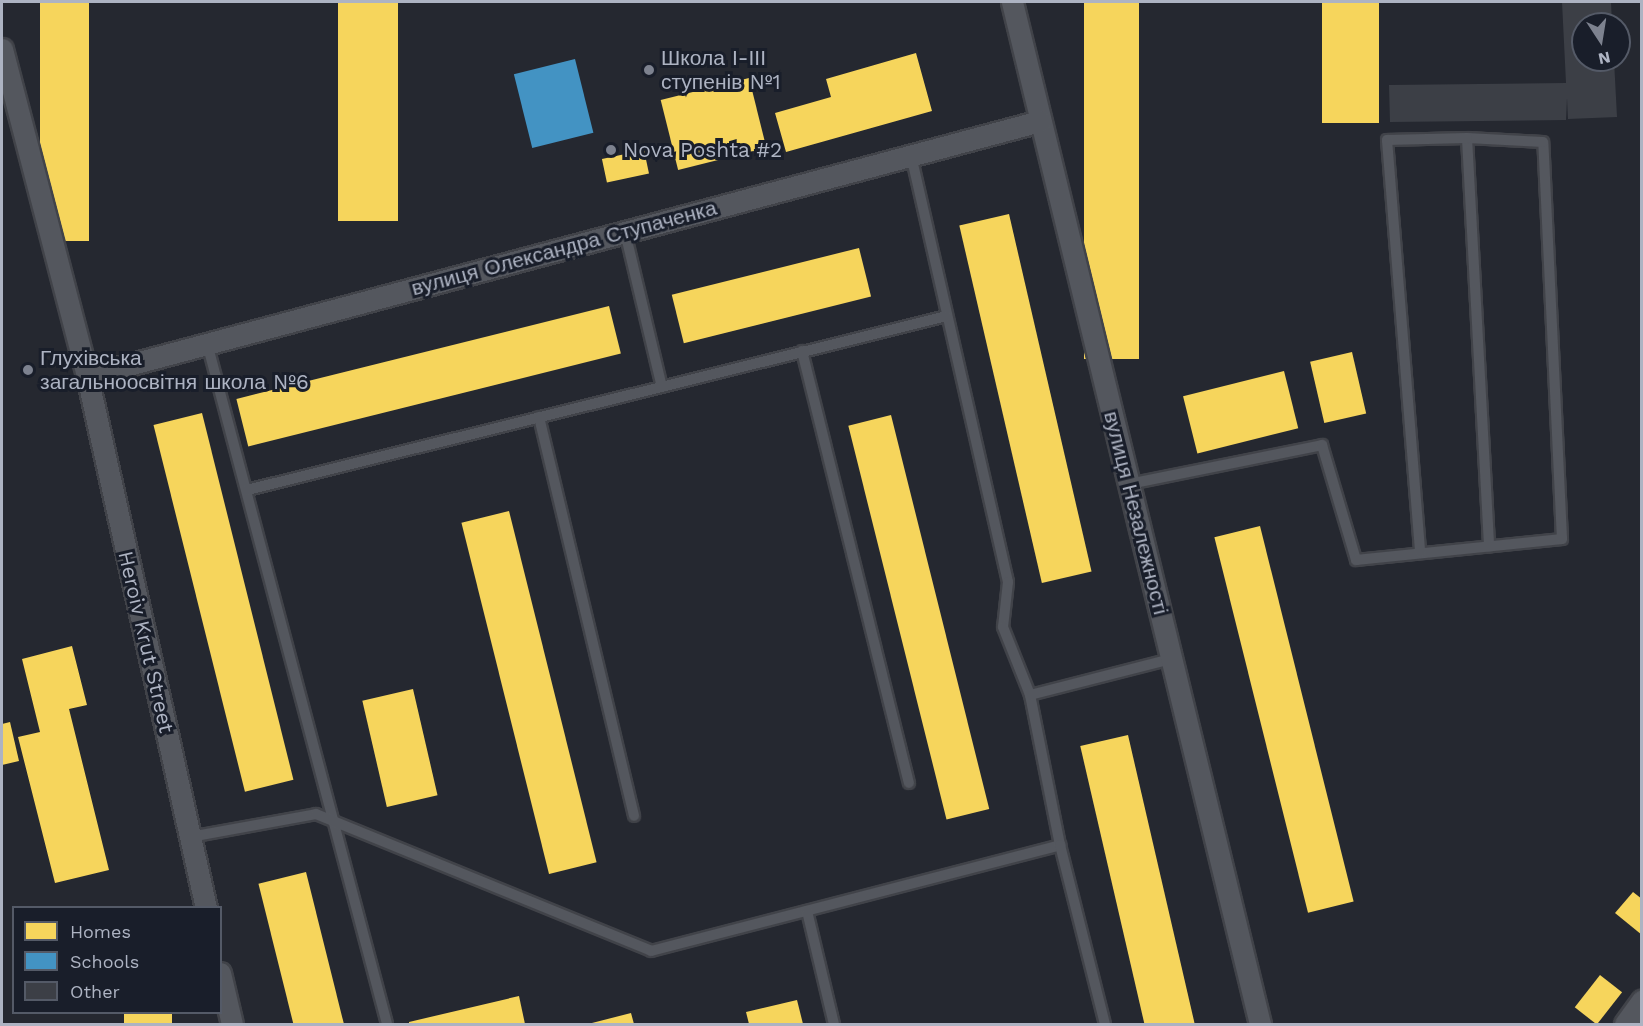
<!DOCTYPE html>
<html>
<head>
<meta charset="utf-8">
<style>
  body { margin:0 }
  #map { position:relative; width:1643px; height:1026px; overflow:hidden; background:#252830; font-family:"Work Sans",sans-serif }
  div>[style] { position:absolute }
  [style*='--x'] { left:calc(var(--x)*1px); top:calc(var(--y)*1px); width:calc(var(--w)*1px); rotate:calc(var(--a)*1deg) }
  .homes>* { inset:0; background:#f6d55c; transform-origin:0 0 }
  .schools>* { inset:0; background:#4393c3; transform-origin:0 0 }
  .building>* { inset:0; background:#3c3f46 }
  .roads { filter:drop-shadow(2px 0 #414349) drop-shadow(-2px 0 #414349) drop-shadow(0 2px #414349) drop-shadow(0 -2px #414349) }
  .service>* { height:10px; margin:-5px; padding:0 5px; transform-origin:5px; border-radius:5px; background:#54575e }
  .minor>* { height:21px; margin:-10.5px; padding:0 10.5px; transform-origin:10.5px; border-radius:10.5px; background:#54575e }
  .dots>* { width:16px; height:16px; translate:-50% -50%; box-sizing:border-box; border:3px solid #191e2a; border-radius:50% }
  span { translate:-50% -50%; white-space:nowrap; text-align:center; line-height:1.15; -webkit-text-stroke:6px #191e2a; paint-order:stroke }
  .poi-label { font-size:21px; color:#adb3c2 }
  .left { translate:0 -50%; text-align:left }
  .street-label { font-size:21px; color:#adb3c2 }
  .frame { position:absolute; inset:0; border:3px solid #adb3c2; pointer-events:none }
  .legend { position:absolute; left:12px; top:906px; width:210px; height:108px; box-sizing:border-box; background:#191e2a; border:2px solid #545a67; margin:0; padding:8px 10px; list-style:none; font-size:18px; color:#adb3c2 }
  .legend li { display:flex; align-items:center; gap:12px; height:30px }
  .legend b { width:30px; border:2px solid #545a67 }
  .north { position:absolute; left:1571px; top:12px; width:60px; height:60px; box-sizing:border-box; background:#191e2a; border:2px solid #545a67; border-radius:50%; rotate:168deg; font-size:16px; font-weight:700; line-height:24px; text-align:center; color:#adb3c2 }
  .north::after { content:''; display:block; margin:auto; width:21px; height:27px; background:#7d828f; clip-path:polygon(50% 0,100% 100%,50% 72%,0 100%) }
</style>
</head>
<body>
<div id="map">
  <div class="homes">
    <i style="left:40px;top:2px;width:49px;height:239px"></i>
    <i style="left:338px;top:2px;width:60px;height:219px"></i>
    <i style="left:1084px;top:2px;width:55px;height:357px"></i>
    <i style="left:1322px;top:2px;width:57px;height:121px"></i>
    <i style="clip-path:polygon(916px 53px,932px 111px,786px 152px,775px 113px,831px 97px,826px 79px)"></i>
    <i style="left:749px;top:78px;width:72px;height:91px;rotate:76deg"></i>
    <i style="left:644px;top:150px;width:24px;height:43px;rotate:78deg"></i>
    <i style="left:1009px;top:214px;width:367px;height:51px;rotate:77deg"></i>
    <i style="left:859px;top:248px;width:50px;height:193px;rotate:76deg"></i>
    <i style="left:609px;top:306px;width:49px;height:384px;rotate:76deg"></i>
    <i style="left:1352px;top:352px;width:63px;height:43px;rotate:77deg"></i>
    <i style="left:1284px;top:371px;width:59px;height:104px;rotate:76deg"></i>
    <i style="left:202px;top:413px;width:378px;height:50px;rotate:76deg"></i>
    <i style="left:891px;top:415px;width:406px;height:44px;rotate:76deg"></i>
    <i style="left:509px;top:511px;width:362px;height:49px;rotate:76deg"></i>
    <i style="left:1260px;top:526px;width:387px;height:47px;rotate:76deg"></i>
    <i style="clip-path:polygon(72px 646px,87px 705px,69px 709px,109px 870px,55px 883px,18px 737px,40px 732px,22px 659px)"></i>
    <i style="left:413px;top:689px;width:109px;height:52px;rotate:77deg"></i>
    <i style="clip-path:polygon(10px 722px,19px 761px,2px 765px,2px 724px)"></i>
    <i style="left:1128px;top:735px;width:297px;height:49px;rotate:77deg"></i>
    <i style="left:306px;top:872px;width:157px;height:49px;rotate:76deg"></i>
    <i style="clip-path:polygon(1633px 892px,1642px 899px,1642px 935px,1615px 913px)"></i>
    <i style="left:1600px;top:975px;width:28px;height:41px;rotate:38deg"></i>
    <i style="clip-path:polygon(519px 996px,525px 1024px,409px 1024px,409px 1022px)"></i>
    <i style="clip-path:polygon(797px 1000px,803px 1024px,749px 1024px,746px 1012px)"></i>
    <i style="left:124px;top:1012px;width:48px;height:12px"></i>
    <i style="clip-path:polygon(631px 1013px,634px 1024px,588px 1024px)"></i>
  </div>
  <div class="schools">
    <i style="left:575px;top:59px;width:76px;height:63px;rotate:76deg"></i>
  </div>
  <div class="building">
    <i style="clip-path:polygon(1562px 2px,1611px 2px,1612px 24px,1583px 24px,1583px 60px,1614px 60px,1617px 117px,1568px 119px,1567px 98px,1566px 120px,1390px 122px,1389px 85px,1566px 83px)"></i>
  </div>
  <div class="roads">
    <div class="service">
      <i style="--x:1467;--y:138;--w:409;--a:86.9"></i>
      <i style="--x:911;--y:155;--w:438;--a:77.2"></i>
      <i style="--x:1008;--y:582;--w:45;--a:96.3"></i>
      <i style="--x:1003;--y:627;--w:73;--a:68.3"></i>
      <i style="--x:625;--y:232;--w:159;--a:76.6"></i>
      <i style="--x:207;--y:343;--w:704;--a:75.19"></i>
      <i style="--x:802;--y:351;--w:445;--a:76.1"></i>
      <i style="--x:539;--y:417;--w:410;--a:76.6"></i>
      <i style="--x:1129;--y:484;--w:197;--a:-11.4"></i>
      <i style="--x:1322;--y:445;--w:120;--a:73.5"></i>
      <i style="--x:1356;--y:560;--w:207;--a:-5.8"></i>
      <i style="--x:1562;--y:539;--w:397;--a:-92.7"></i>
      <i style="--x:1543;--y:142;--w:76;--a:-177"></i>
      <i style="--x:1467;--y:138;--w:80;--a:178.6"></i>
      <i style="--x:1387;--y:140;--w:414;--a:85.4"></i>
      <i style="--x:247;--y:490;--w:721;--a:-13.96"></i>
      <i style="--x:190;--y:837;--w:128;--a:-10.3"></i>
      <i style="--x:316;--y:814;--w:362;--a:22.2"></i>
      <i style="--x:651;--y:951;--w:423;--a:-14.5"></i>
      <i style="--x:1060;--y:845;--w:153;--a:-101.3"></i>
      <i style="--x:1030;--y:695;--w:146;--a:-14.3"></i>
      <i style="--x:1060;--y:845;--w:185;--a:75.9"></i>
      <i style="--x:807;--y:911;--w:116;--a:76.6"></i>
    </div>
    <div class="minor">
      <i style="--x:1012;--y:2;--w:1052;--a:76.36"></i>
      <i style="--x:2;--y:49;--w:338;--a:75.4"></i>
      <i style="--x:87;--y:376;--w:545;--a:77.39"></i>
      <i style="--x:87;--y:376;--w:987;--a:-14.98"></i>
      <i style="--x:220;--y:973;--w:52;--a:76.8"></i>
      <i style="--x:1625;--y:1024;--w:29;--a:-54"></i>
    </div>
  </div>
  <div class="dots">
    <i style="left:649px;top:70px;background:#7d828f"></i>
    <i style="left:611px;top:150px;background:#7d828f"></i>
    <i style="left:28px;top:370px;background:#7d828f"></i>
  </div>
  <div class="poi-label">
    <span class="left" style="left:661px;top:70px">Школа І-ІІІ<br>ступенів №1</span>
    <span class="left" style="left:623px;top:150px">Nova Poshta #2</span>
    <span class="left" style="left:40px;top:370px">Глухівська<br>загальноосвітня школа №6</span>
  </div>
  <div class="street-label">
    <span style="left:564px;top:248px;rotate:-15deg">вулиця Олександра Ступаченка</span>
    <span style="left:1136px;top:513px;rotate:76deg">вулиця Незалежності</span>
    <span style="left:146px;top:642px;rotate:77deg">Heroiv Krut Street</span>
  </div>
  <div class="frame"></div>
  <ul class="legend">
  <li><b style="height:16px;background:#f6d55c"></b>Homes</li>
  <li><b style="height:16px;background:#4393c3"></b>Schools</li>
  <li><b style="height:16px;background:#3c3f46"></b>Other</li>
  </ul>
  <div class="north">N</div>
</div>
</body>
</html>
